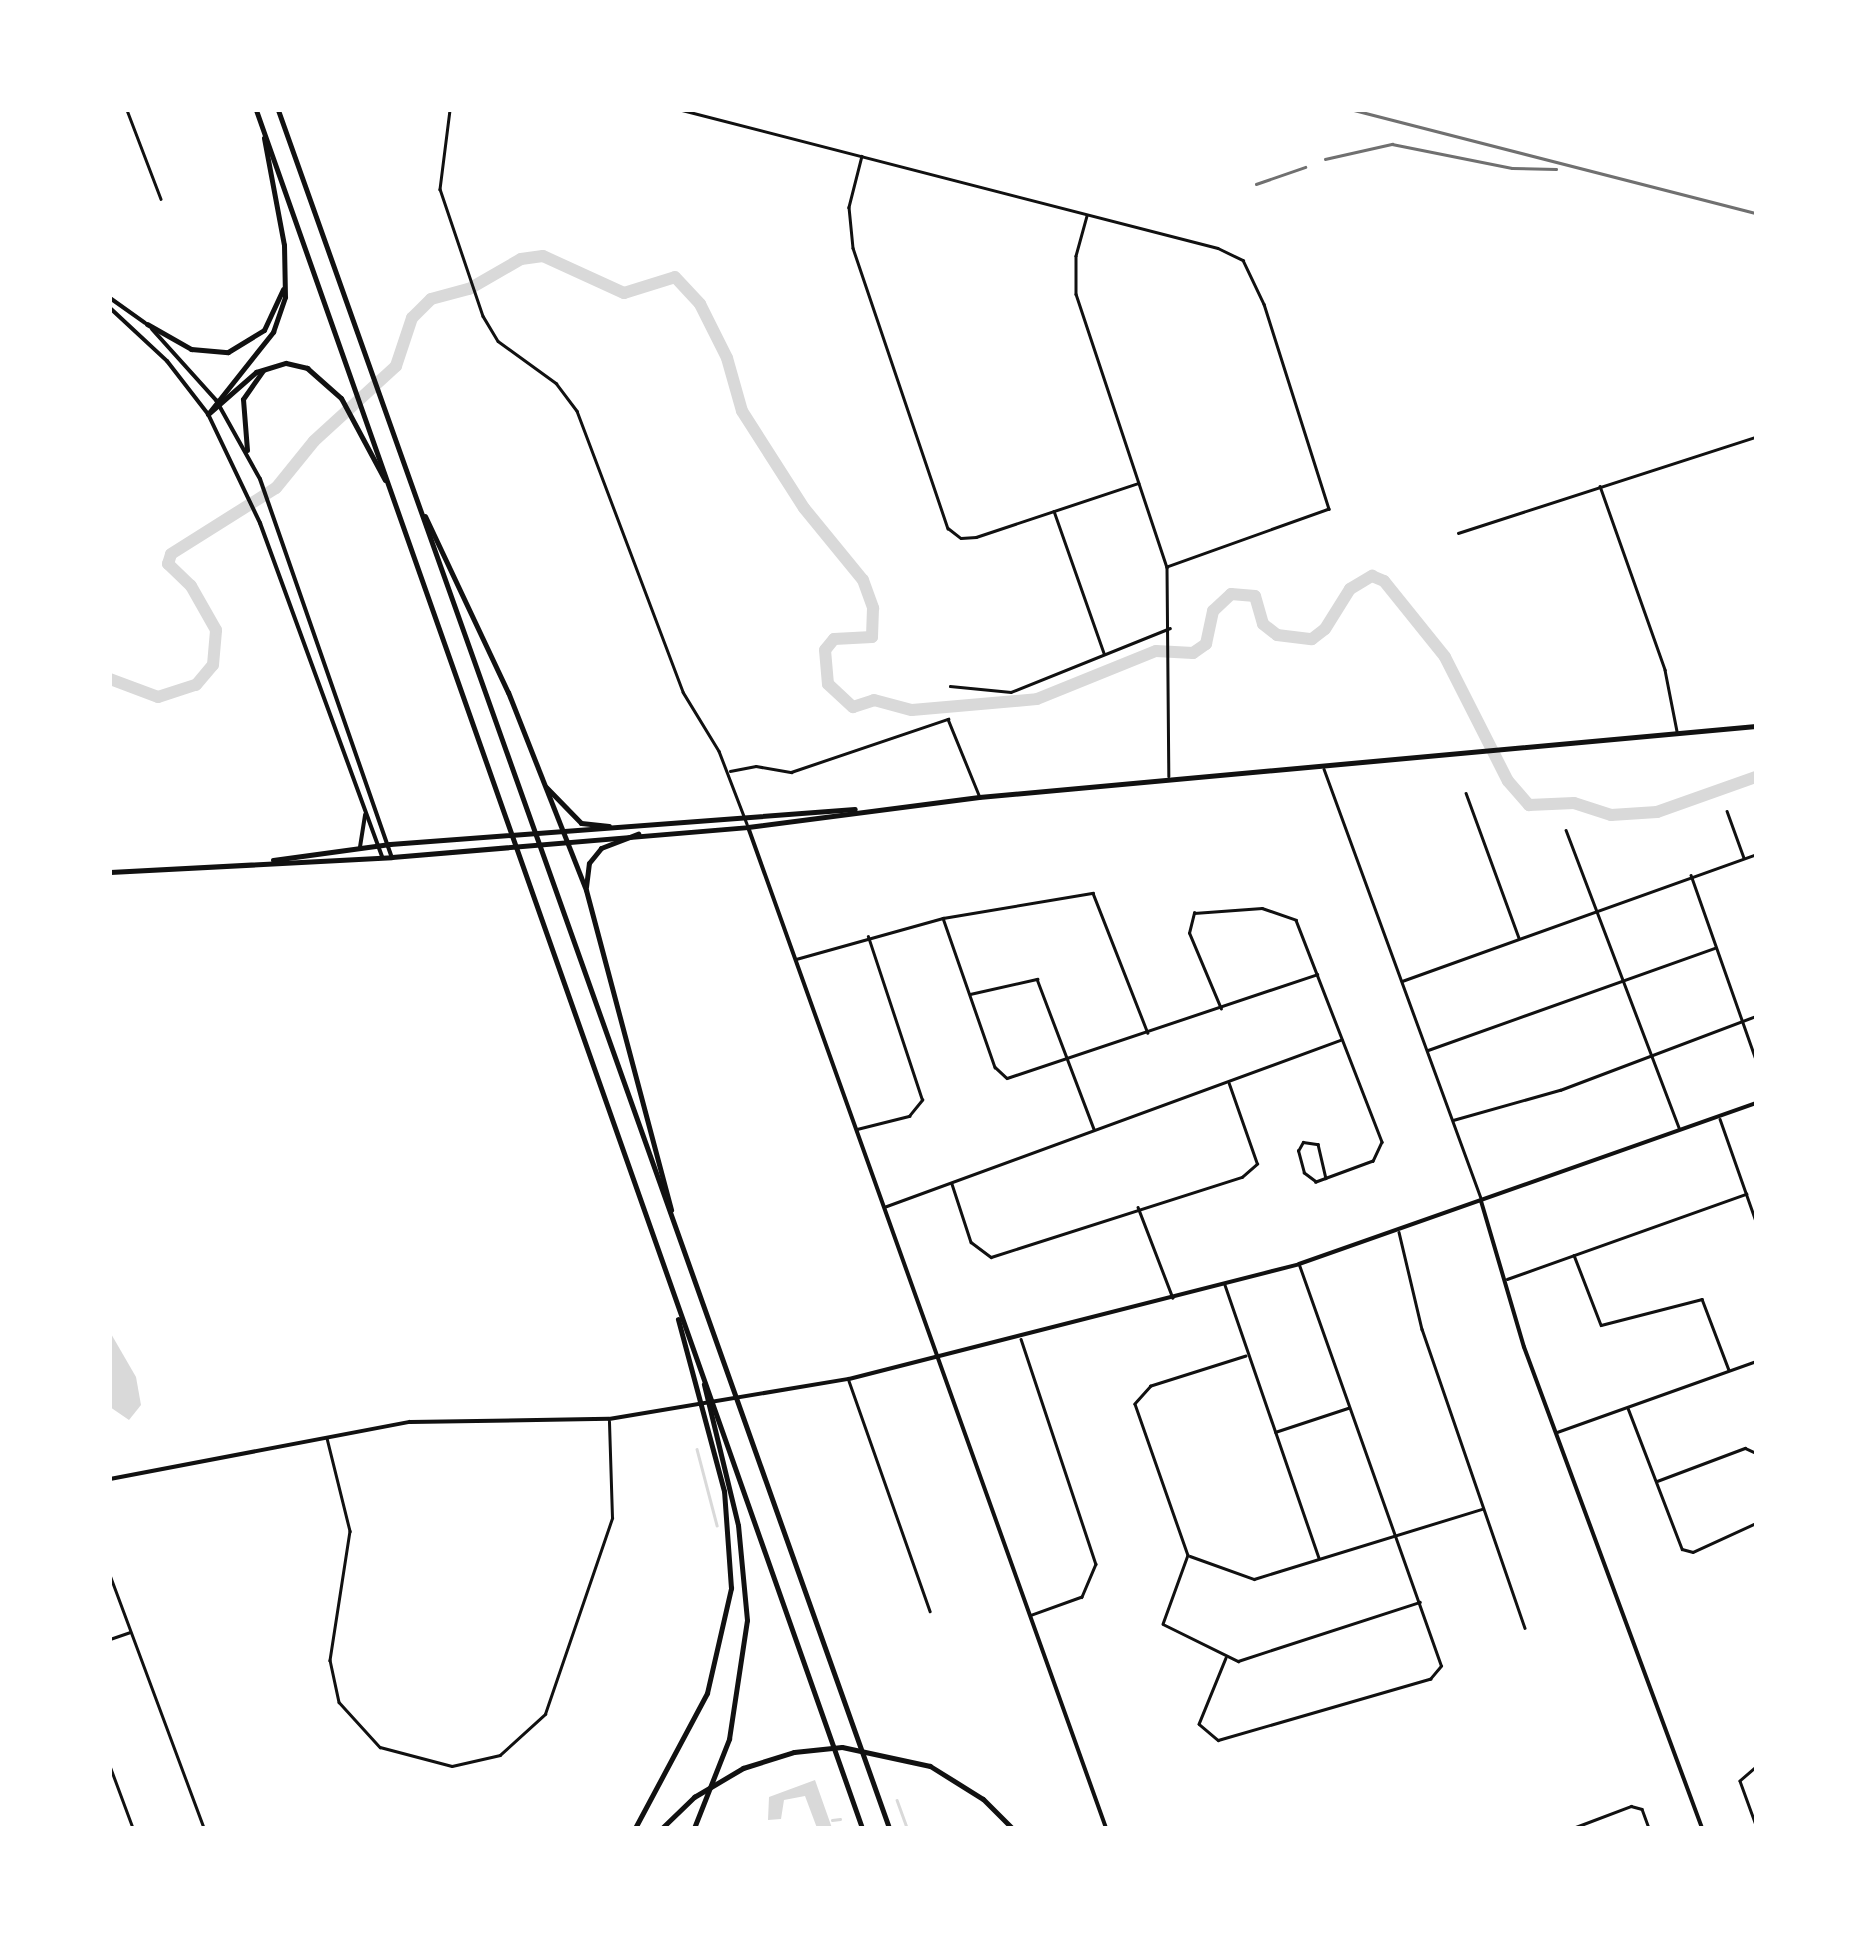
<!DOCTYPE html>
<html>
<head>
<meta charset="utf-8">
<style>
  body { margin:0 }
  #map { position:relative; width:1866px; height:1938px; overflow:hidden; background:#fff; font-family:"Noto Sans",sans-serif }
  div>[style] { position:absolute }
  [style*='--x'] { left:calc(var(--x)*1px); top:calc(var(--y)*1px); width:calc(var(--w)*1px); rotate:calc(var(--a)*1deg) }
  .water>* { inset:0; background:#d9d9d9 }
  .stream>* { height:2.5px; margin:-1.25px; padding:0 1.25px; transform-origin:1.25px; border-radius:1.25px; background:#d9d9d9 }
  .river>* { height:12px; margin:-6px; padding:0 6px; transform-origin:6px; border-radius:6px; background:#d9d9d9 }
  .minor>* { height:2.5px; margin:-1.25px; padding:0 1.25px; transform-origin:1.25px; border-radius:1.25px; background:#111 }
  .tertiary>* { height:4px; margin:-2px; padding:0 2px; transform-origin:2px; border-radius:2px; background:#111 }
  .secondary>* { height:4px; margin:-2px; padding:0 2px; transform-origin:2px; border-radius:2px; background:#111 }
  .primary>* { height:5px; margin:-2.5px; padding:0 2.5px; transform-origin:2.5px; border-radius:2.5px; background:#111 }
  .motorway>* { height:5px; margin:-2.5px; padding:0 2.5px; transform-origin:2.5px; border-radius:2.5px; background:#111 }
  .rail>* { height:2.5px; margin:-1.25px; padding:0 1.25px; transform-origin:1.25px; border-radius:1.25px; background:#707070 }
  span { translate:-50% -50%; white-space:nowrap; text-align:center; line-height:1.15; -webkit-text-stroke:9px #fff; paint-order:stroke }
  .frame { position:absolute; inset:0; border:112px solid #fff; pointer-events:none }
</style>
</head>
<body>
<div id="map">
  <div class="water">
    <i style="clip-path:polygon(110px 1332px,136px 1377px,141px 1405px,129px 1420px,110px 1407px)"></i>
    <i style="clip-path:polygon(815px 1780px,832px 1828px,817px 1828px,805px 1796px,784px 1800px,781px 1819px,768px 1820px,769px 1797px)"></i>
  </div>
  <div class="stream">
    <i style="--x:697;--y:1449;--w:79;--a:75.3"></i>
    <i style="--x:897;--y:1800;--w:30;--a:70"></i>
    <i style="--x:832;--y:1820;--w:8;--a:-7"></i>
  </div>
  <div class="river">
    <i style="--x:110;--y:679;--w:51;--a:20.6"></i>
    <i style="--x:158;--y:697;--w:40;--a:-18"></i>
    <i style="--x:196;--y:685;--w:26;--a:-50"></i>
    <i style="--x:213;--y:665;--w:35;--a:-85"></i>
    <i style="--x:216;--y:630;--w:51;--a:-119.6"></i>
    <i style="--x:191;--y:586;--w:32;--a:-136"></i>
    <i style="--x:168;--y:564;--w:10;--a:-73"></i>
    <i style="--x:171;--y:554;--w:124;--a:-32.2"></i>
    <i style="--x:276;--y:488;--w:60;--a:-51"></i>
    <i style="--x:314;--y:441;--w:111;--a:-42.4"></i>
    <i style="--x:396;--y:366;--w:51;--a:-71.6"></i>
    <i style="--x:412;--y:318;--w:27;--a:-45"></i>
    <i style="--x:431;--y:299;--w:39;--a:-15"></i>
    <i style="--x:469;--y:289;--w:60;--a:-30"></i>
    <i style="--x:521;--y:259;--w:22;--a:-8"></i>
    <i style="--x:543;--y:256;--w:89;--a:24.6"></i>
    <i style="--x:624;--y:293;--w:53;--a:-17.4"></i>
    <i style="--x:675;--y:277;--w:37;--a:47"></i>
    <i style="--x:700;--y:304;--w:60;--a:63.4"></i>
    <i style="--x:727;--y:358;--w:55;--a:74.2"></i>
    <i style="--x:742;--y:411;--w:115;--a:57.4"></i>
    <i style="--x:804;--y:508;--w:93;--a:50.7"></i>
    <i style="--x:863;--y:580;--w:30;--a:70"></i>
    <i style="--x:873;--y:608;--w:29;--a:92"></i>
    <i style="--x:872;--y:637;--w:38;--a:177"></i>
    <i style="--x:834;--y:639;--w:14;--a:129"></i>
    <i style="--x:825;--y:650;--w:34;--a:85"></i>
    <i style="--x:828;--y:684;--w:34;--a:43"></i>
    <i style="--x:853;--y:707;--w:22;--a:-18"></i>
    <i style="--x:874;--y:700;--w:39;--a:15"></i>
    <i style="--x:912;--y:710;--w:125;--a:-5"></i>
    <i style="--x:1037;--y:699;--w:128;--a:-22"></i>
    <i style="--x:1156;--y:651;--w:37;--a:3"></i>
    <i style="--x:1193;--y:653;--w:16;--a:-35"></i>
    <i style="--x:1206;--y:644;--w:34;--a:-78"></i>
    <i style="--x:1213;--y:611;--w:25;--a:-43"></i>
    <i style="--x:1231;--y:594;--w:24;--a:5"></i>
    <i style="--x:1255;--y:596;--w:29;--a:74"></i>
    <i style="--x:1263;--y:624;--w:18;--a:38"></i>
    <i style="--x:1277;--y:635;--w:35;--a:7"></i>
    <i style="--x:1312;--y:639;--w:16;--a:-38"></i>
    <i style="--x:1325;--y:629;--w:47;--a:-58"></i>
    <i style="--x:1350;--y:589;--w:26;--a:-31"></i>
    <i style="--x:1372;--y:576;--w:13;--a:23"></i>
    <i style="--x:1384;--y:581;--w:97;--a:51.2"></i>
    <i style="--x:1445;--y:657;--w:139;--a:63.1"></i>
    <i style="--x:1508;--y:781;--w:32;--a:49"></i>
    <i style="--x:1529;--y:805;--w:45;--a:-2.5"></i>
    <i style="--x:1574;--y:803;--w:39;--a:18"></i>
    <i style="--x:1611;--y:815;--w:46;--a:-3.7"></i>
    <i style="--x:1657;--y:812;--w:105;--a:-19.5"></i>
  </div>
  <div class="minor">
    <i style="--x:127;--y:110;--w:95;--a:69.1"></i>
    <i style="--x:450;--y:110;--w:80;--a:97.2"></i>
    <i style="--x:440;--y:189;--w:134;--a:71.3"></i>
    <i style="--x:483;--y:316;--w:29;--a:59"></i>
    <i style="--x:498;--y:341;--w:72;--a:35.9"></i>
    <i style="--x:556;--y:383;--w:35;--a:53"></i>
    <i style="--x:577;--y:411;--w:300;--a:69.3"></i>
    <i style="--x:683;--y:692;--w:69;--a:58.6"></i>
    <i style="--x:719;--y:751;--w:78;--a:69"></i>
    <i style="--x:682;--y:110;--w:553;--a:14.44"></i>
    <i style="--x:1218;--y:248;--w:28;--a:26"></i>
    <i style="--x:1243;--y:260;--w:49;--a:64.5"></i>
    <i style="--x:1264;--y:304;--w:215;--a:72.4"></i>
    <i style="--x:1329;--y:509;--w:172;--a:160.3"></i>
    <i style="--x:862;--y:156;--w:53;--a:104.3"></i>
    <i style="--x:849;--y:207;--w:41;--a:84.4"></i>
    <i style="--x:853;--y:248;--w:296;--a:71.3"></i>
    <i style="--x:948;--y:528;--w:16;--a:38"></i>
    <i style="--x:961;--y:538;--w:15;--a:-4"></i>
    <i style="--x:976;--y:537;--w:171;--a:-18.4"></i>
    <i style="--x:1087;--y:216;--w:41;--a:105.4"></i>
    <i style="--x:1076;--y:256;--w:38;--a:90"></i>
    <i style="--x:1076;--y:294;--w:288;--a:71.6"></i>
    <i style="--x:1167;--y:567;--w:209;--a:89.5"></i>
    <i style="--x:1600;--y:486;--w:195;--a:70.5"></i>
    <i style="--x:1665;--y:670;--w:62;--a:78.9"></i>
    <i style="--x:1054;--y:511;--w:151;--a:70.6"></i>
    <i style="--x:1458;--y:533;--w:313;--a:-17.9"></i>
    <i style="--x:950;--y:686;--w:61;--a:5.6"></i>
    <i style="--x:1011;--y:692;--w:171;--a:-21.9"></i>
    <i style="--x:1324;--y:769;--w:457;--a:69.9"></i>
    <i style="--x:730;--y:771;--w:26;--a:-11"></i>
    <i style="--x:756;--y:766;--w:36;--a:10"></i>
    <i style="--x:791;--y:772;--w:166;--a:-18.7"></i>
    <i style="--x:948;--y:719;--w:82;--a:67.8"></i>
    <i style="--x:1466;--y:793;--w:154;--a:69.9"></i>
    <i style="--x:1727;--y:811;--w:50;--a:70.1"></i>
    <i style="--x:1566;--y:830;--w:319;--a:69.2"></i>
    <i style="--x:1691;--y:875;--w:196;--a:70.6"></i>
    <i style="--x:943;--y:918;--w:158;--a:70.8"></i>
    <i style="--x:995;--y:1067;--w:16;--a:43"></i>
    <i style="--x:1007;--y:1078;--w:327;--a:-18.5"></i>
    <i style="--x:796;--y:959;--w:153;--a:-15.6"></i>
    <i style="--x:943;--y:918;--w:152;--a:-9.5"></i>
    <i style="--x:1093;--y:893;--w:150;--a:68.6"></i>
    <i style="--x:1402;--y:981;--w:376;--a:-19.7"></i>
    <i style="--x:970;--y:994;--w:69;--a:-12.6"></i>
    <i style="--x:1037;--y:979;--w:160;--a:69.2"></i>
    <i style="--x:1221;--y:1009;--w:82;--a:-112.8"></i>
    <i style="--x:1189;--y:933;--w:21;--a:-76"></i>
    <i style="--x:1194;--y:913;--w:68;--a:-4.2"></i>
    <i style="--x:1262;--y:908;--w:36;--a:19"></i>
    <i style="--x:1296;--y:920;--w:238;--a:68.8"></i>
    <i style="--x:1382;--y:1142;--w:21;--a:115"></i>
    <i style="--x:1373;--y:1161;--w:61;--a:159.8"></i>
    <i style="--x:1316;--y:1182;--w:15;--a:-143"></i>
    <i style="--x:1304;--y:1173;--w:23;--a:-105"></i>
    <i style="--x:1298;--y:1151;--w:10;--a:-61"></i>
    <i style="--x:1303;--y:1142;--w:15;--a:8"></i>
    <i style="--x:1318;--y:1144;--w:35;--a:77"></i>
    <i style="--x:1428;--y:1050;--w:304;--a:-19.6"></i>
    <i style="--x:1720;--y:1119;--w:108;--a:70.6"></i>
    <i style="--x:1453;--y:1120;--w:111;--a:-15.7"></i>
    <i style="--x:1560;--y:1090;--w:210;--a:-20.7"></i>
    <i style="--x:857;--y:1129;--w:54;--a:-14"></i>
    <i style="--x:909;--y:1116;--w:21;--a:-51"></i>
    <i style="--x:922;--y:1100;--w:172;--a:-108.3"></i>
    <i style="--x:952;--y:1184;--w:61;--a:71.9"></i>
    <i style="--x:971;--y:1242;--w:25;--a:37"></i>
    <i style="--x:991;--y:1257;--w:263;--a:-17.7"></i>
    <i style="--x:1242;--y:1177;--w:20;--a:-41"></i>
    <i style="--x:1257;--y:1164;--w:85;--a:-109.3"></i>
    <i style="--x:884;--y:1207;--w:487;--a:-20.1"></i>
    <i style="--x:1138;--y:1207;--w:97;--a:69"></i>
    <i style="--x:1399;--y:1232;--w:100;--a:76.7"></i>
    <i style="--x:1422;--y:1329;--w:316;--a:71"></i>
    <i style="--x:1574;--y:1255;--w:75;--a:68.9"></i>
    <i style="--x:1601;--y:1325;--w:104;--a:-14.4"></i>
    <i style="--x:1702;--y:1299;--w:76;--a:69.2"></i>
    <i style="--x:1507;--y:1279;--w:254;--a:-19.6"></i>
    <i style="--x:1225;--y:1285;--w:289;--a:71"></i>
    <i style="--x:1021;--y:1339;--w:237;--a:71.6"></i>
    <i style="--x:1096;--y:1564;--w:36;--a:113"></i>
    <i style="--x:1082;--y:1597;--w:53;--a:160.2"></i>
    <i style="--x:1246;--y:1356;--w:100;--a:162.5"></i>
    <i style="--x:1151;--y:1386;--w:24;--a:132"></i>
    <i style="--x:1135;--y:1404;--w:160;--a:70.7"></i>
    <i style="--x:1188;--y:1555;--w:73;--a:109.9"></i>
    <i style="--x:1163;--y:1624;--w:84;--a:26.3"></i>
    <i style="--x:1238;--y:1661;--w:191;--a:-18"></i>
    <i style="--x:849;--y:1381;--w:244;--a:70.6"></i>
    <i style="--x:1628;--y:1408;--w:151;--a:69"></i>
    <i style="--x:1682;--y:1549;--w:11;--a:15"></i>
    <i style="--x:1693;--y:1552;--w:69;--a:-24.7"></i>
    <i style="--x:1275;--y:1432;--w:77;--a:-18.2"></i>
    <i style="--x:1557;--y:1432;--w:211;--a:-19.6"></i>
    <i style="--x:327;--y:1438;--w:96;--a:76.1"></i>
    <i style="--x:350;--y:1531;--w:131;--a:98.8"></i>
    <i style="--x:330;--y:1660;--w:43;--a:77.9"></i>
    <i style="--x:339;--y:1702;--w:61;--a:47.7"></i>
    <i style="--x:380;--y:1747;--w:74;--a:14.8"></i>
    <i style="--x:452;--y:1766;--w:49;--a:-12.9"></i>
    <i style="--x:500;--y:1755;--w:61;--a:-42.3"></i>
    <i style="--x:545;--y:1714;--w:207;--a:-71.1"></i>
    <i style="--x:612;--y:1518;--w:96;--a:-91.8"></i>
    <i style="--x:1657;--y:1481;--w:94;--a:-20.6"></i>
    <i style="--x:1745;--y:1448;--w:12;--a:24"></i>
    <i style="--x:1190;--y:1556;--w:68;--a:19.8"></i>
    <i style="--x:1254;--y:1579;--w:239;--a:-17.1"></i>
    <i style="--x:110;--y:1575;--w:270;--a:69.6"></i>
    <i style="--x:110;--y:1639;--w:21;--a:-19"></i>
    <i style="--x:1226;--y:1658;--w:71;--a:112.2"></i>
    <i style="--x:1199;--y:1724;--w:25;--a:40"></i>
    <i style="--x:1218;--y:1740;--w:221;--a:-16.1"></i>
    <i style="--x:1430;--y:1679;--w:17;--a:-50"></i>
    <i style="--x:1441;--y:1666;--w:424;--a:-109.5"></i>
    <i style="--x:110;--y:1766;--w:66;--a:69.6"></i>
    <i style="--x:1756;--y:1767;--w:21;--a:139"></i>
    <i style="--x:1740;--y:1781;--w:47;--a:70"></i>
    <i style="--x:1573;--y:1828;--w:62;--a:-20.8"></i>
    <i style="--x:1631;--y:1806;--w:11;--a:15"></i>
    <i style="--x:1642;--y:1809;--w:20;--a:70"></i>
  </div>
  <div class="tertiary">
    <i style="--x:110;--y:298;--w:43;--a:35.5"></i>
    <i style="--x:110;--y:308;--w:78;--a:42.9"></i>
    <i style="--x:167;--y:361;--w:67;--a:52.3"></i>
    <i style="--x:152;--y:329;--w:96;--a:48"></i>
    <i style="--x:748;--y:827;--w:1063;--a:70.32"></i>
    <i style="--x:1481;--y:1201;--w:152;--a:73.6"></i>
    <i style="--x:1524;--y:1347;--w:513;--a:69.69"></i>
    <i style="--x:110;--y:1479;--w:305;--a:-10.8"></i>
    <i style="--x:410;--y:1422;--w:199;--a:-0.9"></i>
    <i style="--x:609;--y:1419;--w:243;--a:-9.5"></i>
    <i style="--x:849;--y:1379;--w:464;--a:-14.3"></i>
    <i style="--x:1299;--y:1264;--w:485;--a:-19.4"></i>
  </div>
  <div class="secondary">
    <i style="--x:216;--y:400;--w:90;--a:60.9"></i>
    <i style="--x:260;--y:479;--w:400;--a:70.8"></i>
    <i style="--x:208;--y:414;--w:121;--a:64.5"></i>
    <i style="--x:260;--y:523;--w:355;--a:69.9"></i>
    <i style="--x:360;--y:847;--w:33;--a:-81"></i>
  </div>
  <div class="primary">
    <i style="--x:273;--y:860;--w:118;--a:-7.8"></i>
    <i style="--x:390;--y:844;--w:466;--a:-4.3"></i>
    <i style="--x:110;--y:872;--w:282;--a:-3"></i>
    <i style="--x:392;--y:857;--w:357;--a:-4.8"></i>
    <i style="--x:748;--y:827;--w:233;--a:-7.4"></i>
    <i style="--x:979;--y:797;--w:780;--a:-5.22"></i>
  </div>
  <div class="motorway">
    <i style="--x:256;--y:110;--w:1822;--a:70.57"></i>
    <i style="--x:278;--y:110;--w:1823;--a:70.42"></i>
    <i style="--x:147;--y:324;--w:51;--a:29.6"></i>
    <i style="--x:191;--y:349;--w:37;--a:5"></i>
    <i style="--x:228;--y:352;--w:42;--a:-31.4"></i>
    <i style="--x:264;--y:330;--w:45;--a:-65.1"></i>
    <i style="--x:208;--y:414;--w:105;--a:-51.6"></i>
    <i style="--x:273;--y:332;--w:37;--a:-71"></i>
    <i style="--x:285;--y:297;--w:52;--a:-91.1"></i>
    <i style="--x:284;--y:245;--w:109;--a:-100.6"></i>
    <i style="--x:208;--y:414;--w:64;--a:-41.2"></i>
    <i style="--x:256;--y:372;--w:31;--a:-17"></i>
    <i style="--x:286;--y:363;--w:22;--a:13"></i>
    <i style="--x:307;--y:368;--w:45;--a:41.4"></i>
    <i style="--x:341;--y:398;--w:93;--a:61.8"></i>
    <i style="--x:247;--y:450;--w:51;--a:-94.5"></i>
    <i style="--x:243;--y:399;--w:35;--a:-55"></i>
    <i style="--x:425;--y:516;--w:195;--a:64.8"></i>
    <i style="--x:508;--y:692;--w:213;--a:68.5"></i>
    <i style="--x:586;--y:890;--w:331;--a:75.1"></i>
    <i style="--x:546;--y:787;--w:50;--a:45.8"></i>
    <i style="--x:581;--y:823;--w:28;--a:6"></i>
    <i style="--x:586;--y:887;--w:24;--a:-83"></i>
    <i style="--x:589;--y:863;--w:19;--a:-51"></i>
    <i style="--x:601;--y:848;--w:40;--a:-21"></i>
    <i style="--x:635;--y:1828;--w:153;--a:-61.9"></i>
    <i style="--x:707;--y:1693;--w:108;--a:-77.1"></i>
    <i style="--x:731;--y:1588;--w:97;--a:-94.1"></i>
    <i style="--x:724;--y:1491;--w:178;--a:-105"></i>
    <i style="--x:662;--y:1828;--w:45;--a:-44.1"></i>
    <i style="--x:694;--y:1797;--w:57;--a:-30.6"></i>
    <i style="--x:743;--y:1768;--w:53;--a:-17.4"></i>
    <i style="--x:794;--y:1752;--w:48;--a:-5.9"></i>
    <i style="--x:842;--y:1747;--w:90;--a:12.2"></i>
    <i style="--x:930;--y:1766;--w:62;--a:31.9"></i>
    <i style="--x:983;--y:1799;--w:41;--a:45"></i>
    <i style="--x:694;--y:1828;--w:96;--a:-68.5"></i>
    <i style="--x:729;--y:1739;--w:120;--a:-81.4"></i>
    <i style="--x:747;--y:1620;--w:95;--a:-95.4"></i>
    <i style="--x:738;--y:1525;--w:145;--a:-103.6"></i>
  </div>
  <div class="rail">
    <i style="--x:1354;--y:110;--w:415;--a:14.4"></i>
    <i style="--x:1325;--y:159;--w:69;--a:-12.6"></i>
    <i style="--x:1392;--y:144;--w:122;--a:11.3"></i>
    <i style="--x:1512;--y:168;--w:44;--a:1.3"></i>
    <i style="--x:1256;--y:184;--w:52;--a:-19.1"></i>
  </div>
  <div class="frame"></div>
</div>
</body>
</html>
